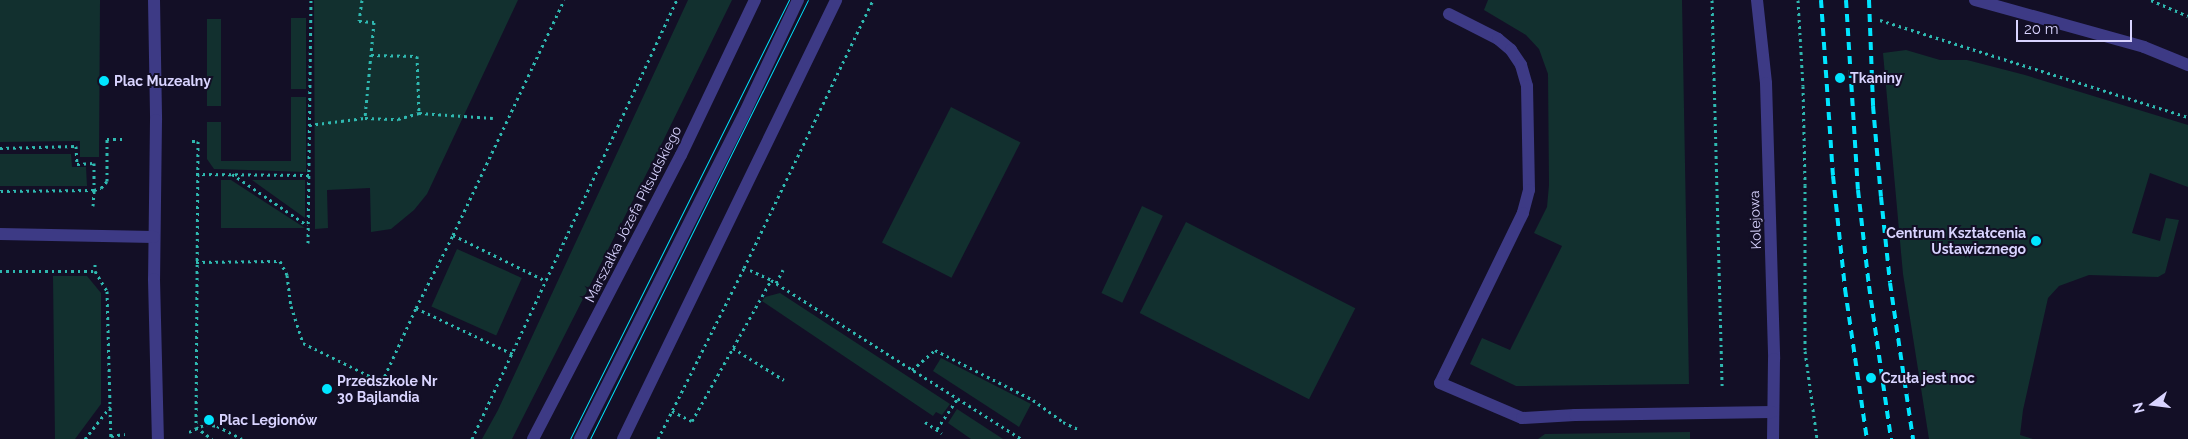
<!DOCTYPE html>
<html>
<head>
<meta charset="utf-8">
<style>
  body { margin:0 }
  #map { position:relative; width:2188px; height:439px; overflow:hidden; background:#130f26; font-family:Raleway,sans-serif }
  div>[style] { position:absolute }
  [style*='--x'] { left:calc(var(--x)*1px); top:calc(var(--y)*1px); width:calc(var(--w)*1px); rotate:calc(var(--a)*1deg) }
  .green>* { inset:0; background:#12302f; transform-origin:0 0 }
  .path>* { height:3px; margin-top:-1.5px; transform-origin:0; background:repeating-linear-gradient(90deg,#2fb8b0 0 2.5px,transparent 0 6.5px) }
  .minor>* { height:12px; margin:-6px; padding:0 6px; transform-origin:6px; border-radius:6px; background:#3d3a85 }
  .tram>* { height:1px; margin:-0.5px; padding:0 0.5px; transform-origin:0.5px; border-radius:0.5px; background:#00e5ff }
  .rail>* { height:4px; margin-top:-2px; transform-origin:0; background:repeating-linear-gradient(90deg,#00e5ff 0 8px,transparent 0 14px) }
  .dots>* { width:14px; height:14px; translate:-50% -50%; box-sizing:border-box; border:2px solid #130f26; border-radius:50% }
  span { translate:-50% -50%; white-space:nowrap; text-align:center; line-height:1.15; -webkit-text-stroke:4px #130f26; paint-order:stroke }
  .poi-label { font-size:14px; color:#d9d4ff; font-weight:700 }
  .left { translate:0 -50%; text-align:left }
  .right { translate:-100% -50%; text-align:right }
  .street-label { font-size:14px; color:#d9d4ff }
  .north { position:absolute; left:2128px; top:379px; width:50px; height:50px; -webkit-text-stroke:4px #130f26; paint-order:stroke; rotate:255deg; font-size:14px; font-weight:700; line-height:20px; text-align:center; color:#d9d4ff }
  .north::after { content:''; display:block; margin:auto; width:18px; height:22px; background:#d9d4ff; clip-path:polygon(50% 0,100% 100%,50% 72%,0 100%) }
  .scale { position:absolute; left:2016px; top:20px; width:116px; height:22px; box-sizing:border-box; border:2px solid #d9d4ff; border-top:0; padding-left:6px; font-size:15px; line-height:18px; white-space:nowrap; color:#d9d4ff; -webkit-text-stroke:4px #130f26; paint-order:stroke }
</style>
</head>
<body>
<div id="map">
  <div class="green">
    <i style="clip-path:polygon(0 0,100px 0,99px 157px,80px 157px,80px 141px,0 142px)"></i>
    <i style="clip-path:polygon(314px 0,518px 0,427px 194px,414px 210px,391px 229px,371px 232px,370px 188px,327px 190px,328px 228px,315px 229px)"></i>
    <i style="clip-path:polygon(688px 0,732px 0,662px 143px,512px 439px,482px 439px,498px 410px)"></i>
    <i style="clip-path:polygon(1488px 0,1682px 0,1689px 384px,1516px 386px,1470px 364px,1482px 338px,1510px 350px,1562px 246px,1534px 233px,1547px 207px,1549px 185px,1548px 74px,1539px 49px,1526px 35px,1484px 10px)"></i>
    <i style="left:306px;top:18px;width:71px;height:15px;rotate:90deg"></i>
    <i style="left:207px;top:19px;width:14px;height:87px"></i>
    <i style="clip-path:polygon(1906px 50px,1940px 60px,1967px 60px,2025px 75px,2188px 125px,2188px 187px,2150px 173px,2132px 233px,2160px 241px,2166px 218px,2179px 220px,2165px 273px,2158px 277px,2089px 275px,2059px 286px,2048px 298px,2023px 410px,2020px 435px,2033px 439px,1929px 439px,1903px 274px,1883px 53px)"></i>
    <i style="clip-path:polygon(291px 97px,306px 97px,306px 172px,214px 169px,207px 159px,207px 122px,221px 122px,221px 161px,291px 161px)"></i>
    <i style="left:951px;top:107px;width:78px;height:152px;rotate:27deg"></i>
    <i style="clip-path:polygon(0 154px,71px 154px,72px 167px,86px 167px,87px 186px,0 186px)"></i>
    <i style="clip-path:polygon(221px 180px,231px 180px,305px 228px,221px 228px)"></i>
    <i style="clip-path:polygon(252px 180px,305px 180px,305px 218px)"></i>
    <i style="left:1142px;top:206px;width:23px;height:96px;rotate:25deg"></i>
    <i style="left:1186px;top:222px;width:190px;height:102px;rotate:27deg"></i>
    <i style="left:457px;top:249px;width:71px;height:63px;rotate:24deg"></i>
    <i style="clip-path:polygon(53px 276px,87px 276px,101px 293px,101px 404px,75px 439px,55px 439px)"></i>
    <i style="clip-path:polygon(780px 293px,950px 404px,942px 415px,936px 412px,933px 416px,762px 301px,765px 297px)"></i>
    <i style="clip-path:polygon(941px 358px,1031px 404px,1019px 427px,933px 371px)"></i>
    <i style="clip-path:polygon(957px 409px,1003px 439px,971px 439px,948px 423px)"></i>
    <i style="clip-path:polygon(1690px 432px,1690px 439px,1538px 439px,1545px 434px)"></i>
  </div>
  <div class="path">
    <i style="--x:362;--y:0;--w:21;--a:98"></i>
    <i style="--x:359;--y:21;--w:15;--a:4"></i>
    <i style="--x:374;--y:22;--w:96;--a:95.4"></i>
    <i style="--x:1712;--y:0;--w:387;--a:88.5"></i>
    <i style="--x:1798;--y:0;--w:86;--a:86.7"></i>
    <i style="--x:1803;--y:86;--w:99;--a:88.8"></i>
    <i style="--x:1805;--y:185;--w:166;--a:90"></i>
    <i style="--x:1805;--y:351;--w:89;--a:82.2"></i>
    <i style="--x:2151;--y:0;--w:40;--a:23.4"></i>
    <i style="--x:1880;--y:20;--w:323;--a:17.5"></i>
    <i style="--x:371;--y:55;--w:46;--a:1.2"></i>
    <i style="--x:417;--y:56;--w:57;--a:88"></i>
    <i style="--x:309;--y:125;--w:56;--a:-7.1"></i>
    <i style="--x:365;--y:118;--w:33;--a:2"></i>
    <i style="--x:398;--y:119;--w:22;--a:-16"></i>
    <i style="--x:419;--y:113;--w:74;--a:3.9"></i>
    <i style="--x:192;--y:141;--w:6;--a:0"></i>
    <i style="--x:198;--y:141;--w:286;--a:90.4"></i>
    <i style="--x:196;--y:427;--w:20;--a:37"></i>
    <i style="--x:0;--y:148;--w:76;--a:-1.5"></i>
    <i style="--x:76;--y:146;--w:18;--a:87"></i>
    <i style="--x:77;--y:164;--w:17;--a:-3"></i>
    <i style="--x:94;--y:163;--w:27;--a:90"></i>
    <i style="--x:94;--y:190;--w:94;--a:179.4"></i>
    <i style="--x:196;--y:174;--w:114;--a:0.5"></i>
    <i style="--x:232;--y:174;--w:91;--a:34.2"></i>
    <i style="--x:93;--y:206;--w:16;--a:-86"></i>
    <i style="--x:94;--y:190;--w:7;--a:-16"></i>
    <i style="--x:101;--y:188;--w:9;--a:-49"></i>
    <i style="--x:107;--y:181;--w:42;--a:-90"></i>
    <i style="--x:107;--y:139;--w:19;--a:0"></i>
    <i style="--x:453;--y:235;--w:260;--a:-64.7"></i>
    <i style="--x:308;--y:243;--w:243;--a:-89.3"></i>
    <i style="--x:196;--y:262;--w:84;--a:-0.7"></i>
    <i style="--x:280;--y:261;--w:16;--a:63"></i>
    <i style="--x:287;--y:275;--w:31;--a:83"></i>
    <i style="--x:291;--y:306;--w:39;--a:72"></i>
    <i style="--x:303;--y:343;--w:88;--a:26.3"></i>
    <i style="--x:382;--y:382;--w:81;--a:-65.3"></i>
    <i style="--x:416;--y:308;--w:107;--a:25.4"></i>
    <i style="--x:95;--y:264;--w:7;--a:90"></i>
    <i style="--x:95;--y:271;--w:23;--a:59"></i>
    <i style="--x:107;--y:291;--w:148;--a:88.5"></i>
    <i style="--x:750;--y:270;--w:23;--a:25"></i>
    <i style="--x:771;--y:280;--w:297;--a:32.4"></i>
    <i style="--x:0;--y:271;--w:94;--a:0"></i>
    <i style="--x:776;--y:283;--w:15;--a:-62"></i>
    <i style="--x:416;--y:308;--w:82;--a:-63.1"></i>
    <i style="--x:453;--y:235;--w:104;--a:26.3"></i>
    <i style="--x:733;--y:348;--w:60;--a:32.1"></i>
    <i style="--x:912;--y:370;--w:30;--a:-41"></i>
    <i style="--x:935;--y:350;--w:110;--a:27"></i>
    <i style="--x:1033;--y:400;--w:37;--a:36"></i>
    <i style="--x:1063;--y:422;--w:19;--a:25"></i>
    <i style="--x:672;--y:411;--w:22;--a:27"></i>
    <i style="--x:692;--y:421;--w:162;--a:-60.7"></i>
    <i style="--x:925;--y:422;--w:20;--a:33"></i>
    <i style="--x:937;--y:429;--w:36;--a:-56"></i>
    <i style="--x:189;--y:432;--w:19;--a:-25"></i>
    <i style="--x:206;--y:424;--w:11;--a:10"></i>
    <i style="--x:217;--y:426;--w:28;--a:27"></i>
    <i style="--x:111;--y:436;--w:14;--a:-8"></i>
    <i style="--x:85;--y:439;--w:41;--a:-52"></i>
    <i style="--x:472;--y:439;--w:485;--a:-65"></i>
    <i style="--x:658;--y:439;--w:191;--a:-63.3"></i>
    <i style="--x:744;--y:268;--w:297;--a:-64.3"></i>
  </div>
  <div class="minor">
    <i style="--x:154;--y:0;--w:120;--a:89"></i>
    <i style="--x:156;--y:120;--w:159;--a:90.7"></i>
    <i style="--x:154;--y:279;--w:160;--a:88.6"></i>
    <i style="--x:1757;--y:0;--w:83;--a:83.8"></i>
    <i style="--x:1766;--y:83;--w:276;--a:88.3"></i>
    <i style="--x:1774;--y:359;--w:80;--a:90.7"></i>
    <i style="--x:1975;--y:0;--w:175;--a:15.5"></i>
    <i style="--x:2144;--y:47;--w:48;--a:22.2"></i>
    <i style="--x:1449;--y:14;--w:55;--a:27"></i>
    <i style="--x:1498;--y:39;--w:17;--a:40"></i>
    <i style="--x:1511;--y:50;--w:18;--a:56"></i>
    <i style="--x:1521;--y:65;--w:22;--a:74"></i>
    <i style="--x:1527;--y:86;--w:104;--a:88.9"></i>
    <i style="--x:1529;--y:190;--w:24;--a:105"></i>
    <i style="--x:1523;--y:213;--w:189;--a:116"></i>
    <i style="--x:1440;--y:383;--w:89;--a:23.1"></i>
    <i style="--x:1522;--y:418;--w:53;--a:-3.2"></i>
    <i style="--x:1575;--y:415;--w:197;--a:-0.9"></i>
    <i style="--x:0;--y:234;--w:154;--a:1.1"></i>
    <i style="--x:533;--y:439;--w:320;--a:-62.5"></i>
    <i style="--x:681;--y:155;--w:172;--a:-64.5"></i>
    <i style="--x:580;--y:439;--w:366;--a:-63.2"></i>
    <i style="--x:745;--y:112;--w:124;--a:-64.7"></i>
    <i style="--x:623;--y:439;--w:488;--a:-64.1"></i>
  </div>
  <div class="tram">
    <i style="--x:570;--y:439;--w:491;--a:-63.5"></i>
    <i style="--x:590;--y:439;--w:490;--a:-63.6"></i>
  </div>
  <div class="rail">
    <i style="--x:1821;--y:0;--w:176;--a:86.1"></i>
    <i style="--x:1833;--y:176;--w:114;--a:83.9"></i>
    <i style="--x:1845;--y:289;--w:152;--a:81.7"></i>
    <i style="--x:1846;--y:0;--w:190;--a:86.4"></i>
    <i style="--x:1858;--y:190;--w:97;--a:83.5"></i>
    <i style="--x:1869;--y:286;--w:155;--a:81.8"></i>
    <i style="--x:1869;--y:0;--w:106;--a:87.8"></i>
    <i style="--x:1873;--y:106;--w:91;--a:85"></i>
    <i style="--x:1881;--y:197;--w:86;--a:84"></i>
    <i style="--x:1890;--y:283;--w:158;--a:81.6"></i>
  </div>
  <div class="dots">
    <i style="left:1840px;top:78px;background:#00e5ff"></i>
    <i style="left:104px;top:81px;background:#00e5ff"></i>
    <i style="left:2036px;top:241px;background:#00e5ff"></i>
    <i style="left:1871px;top:378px;background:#00e5ff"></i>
    <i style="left:327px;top:389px;background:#00e5ff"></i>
    <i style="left:209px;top:420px;background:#00e5ff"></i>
  </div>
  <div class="poi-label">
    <span class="left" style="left:1850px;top:78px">Tkaniny</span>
    <span class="left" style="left:114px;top:81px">Plac Muzealny</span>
    <span class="right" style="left:2026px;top:241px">Centrum Kształcenia<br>Ustawicznego</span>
    <span class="left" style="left:1881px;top:378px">Czuła jest noc</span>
    <span class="left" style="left:337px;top:389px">Przedszkole Nr<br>30 Bajlandia</span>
    <span class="left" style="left:219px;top:420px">Plac Legionów</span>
  </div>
  <div class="street-label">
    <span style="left:633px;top:214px;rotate:-63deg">Marszałka Józefa Piłsudskiego</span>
    <span style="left:1755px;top:220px;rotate:-92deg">Kolejowa</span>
  </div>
  <div class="north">N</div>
  <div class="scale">20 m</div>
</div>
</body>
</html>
